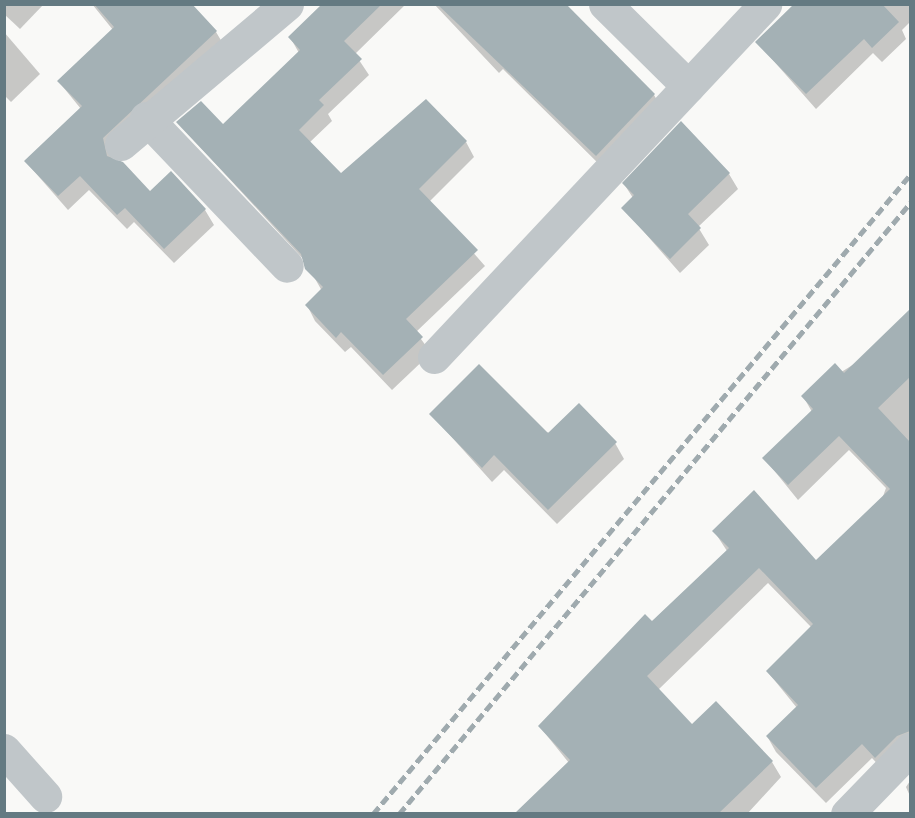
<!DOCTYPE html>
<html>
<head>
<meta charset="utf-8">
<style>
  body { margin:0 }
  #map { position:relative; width:915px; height:818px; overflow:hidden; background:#f9f9f7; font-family:Poppins,sans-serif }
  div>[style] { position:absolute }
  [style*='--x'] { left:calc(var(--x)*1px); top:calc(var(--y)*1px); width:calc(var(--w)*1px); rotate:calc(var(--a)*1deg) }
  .shadow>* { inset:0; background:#0003 }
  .building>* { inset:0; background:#a4b1b5 }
  .minor>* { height:33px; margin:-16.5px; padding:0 16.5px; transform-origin:16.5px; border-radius:16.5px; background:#c0c6c9 }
  .rail>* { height:4.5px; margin-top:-2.25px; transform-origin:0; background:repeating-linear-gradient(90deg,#9faaae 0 9px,transparent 0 13.5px) }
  span { translate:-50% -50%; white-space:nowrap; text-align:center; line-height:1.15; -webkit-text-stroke:6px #fff; paint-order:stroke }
  .frame { position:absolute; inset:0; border:6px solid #647a82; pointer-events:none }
</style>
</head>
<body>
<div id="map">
  <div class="shadow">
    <i style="clip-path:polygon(4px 4px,44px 4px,20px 29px,4px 14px)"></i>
    <i style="clip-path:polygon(92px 4px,147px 4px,216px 32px,225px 47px,117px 145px,112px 158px,150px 193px,205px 210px,214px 225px,174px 263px,134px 222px,127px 229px,89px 190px,68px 210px,26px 162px,81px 109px,59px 82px,113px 30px)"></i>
    <i style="clip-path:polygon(324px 4px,406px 4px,355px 54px,369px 75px,328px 114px,332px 121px,309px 143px,341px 175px,466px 142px,474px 157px,429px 202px,485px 266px,416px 332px,431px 353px,392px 390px,351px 347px,345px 352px,315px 321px,307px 305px,322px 291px,305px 261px,178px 123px,223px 126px,299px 53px,290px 37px)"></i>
    <i style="clip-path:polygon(434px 4px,554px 4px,654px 95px,663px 110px,606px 171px,503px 69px,499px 73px)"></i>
    <i style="clip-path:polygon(798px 4px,910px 4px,910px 22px,902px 30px,906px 39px,882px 62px,873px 53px,816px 109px,757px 42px)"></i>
    <i style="clip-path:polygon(4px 32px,40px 74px,11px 102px,4px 95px)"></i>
    <i style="clip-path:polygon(729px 174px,738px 189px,698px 227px,709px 245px,680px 273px,623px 208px,633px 198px,624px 184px)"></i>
    <i style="clip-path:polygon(910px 329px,910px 735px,885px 772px,872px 758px,826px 803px,776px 752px,767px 736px,797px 708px,767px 671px,811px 627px,768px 583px,658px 690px,692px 726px,716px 703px,772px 762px,781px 777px,747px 814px,517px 814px,569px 763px,540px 727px,727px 551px,714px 531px,816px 562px,882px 499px,886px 488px,849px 450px,798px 500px,764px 458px,812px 412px,803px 396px)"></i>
    <i style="clip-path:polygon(431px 414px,615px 443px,624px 459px,557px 524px,504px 470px,492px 482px)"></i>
    <i style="clip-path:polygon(910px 781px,910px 796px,906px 787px)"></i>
  </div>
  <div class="building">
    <i style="clip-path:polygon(94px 4px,192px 4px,217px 31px,103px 138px,107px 156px,123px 162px,150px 191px,171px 171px,206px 209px,164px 249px,125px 208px,117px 215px,80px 176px,58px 196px,24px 161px,82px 106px,57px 81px,114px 27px)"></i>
    <i style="clip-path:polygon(322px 4px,382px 4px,344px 41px,362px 59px,319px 100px,324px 105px,299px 130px,341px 173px,426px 99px,467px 141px,419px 189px,478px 250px,406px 319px,423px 337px,383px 375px,341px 332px,336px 338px,305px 305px,323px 287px,305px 269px,301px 254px,176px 122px,201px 101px,223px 124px,300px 50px,288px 37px)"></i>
    <i style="clip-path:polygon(437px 4px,566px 4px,655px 94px,596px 156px)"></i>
    <i style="clip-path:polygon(794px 4px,882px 4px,899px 22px,872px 48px,864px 39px,806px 94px,755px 42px)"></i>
    <i style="clip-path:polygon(681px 121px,730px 173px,688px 214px,701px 228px,670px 259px,621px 208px,634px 195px,622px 183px)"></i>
    <i style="clip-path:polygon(910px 309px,910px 377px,878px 408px,910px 442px,910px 731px,897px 736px,875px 758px,862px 744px,816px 788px,766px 736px,798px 705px,766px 671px,813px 624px,759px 568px,647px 676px,692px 724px,716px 701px,773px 761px,719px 813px,515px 813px,570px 760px,538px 726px,645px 614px,652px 621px,729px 548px,712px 531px,754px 490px,816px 560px,890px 489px,839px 436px,788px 485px,762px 458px,813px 409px,801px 396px,835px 363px,844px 373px)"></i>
    <i style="clip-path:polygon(479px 364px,548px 433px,579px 403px,617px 442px,548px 510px,494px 455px,482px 468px,429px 414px)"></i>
  </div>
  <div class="minor">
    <i style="--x:605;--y:4;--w:117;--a:44.7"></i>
    <i style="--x:146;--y:118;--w:204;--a:46.4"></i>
    <i style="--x:121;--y:144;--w:217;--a:-40.1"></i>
    <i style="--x:434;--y:357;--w:484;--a:-46.8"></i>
    <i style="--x:4;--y:750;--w:62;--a:48.3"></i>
    <i style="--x:847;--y:814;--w:91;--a:-45.9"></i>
  </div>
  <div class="rail">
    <i style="--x:373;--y:814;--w:835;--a:-49.96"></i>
    <i style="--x:399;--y:814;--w:797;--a:-50.09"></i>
  </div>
  <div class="frame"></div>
</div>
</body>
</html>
